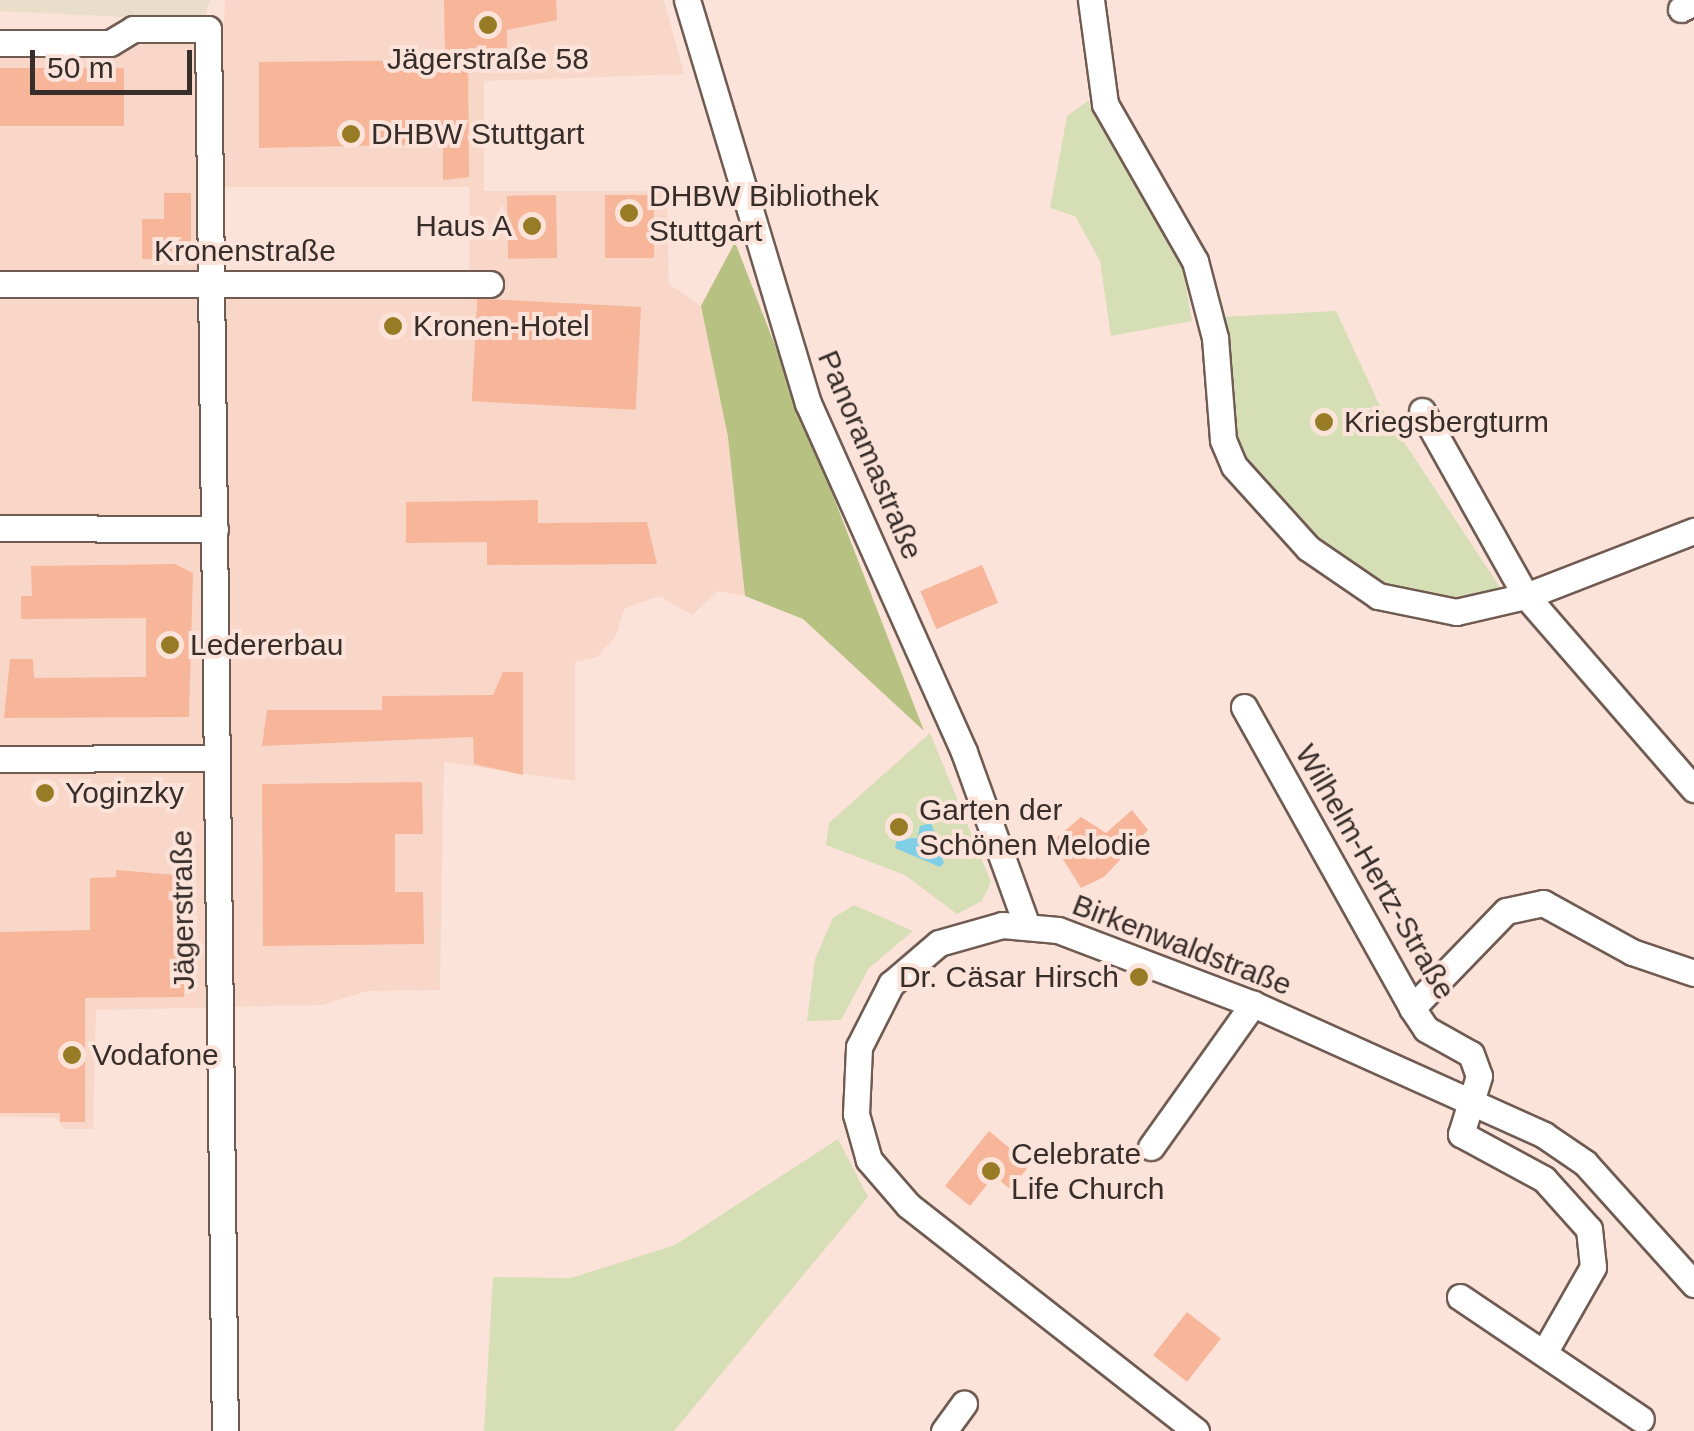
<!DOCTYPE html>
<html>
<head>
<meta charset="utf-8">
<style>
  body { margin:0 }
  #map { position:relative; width:1694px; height:1431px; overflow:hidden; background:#fce3d9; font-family:Arial,sans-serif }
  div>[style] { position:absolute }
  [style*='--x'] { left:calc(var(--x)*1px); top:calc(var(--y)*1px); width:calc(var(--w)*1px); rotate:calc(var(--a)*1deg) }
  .built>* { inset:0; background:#f8d7c9 }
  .medical>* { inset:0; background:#e8dec9 }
  .green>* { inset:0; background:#d6deb5 }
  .forest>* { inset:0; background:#b6c182 }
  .water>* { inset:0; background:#7fcfe7 }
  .building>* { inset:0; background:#f7b59a; transform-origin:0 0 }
  .roads { filter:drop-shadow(2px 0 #705b52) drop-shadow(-2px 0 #705b52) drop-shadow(0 2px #705b52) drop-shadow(0 -2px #705b52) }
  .minor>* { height:25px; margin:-12.5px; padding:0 12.5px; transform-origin:12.5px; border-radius:12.5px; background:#fff }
  .dots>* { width:28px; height:28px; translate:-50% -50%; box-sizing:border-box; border:5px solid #fce3d9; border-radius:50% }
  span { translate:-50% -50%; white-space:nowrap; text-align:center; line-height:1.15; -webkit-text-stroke:8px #fce3d9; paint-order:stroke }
  .poi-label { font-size:30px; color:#372d2a }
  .left { translate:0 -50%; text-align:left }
  .right { translate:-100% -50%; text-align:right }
  .street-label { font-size:30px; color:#372d2a }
  .scale { position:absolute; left:30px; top:50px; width:162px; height:45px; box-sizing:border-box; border:5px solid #372d2a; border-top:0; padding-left:12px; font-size:30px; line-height:35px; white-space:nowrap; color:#372d2a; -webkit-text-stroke:8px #fce3d9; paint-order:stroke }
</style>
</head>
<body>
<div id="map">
  <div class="built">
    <i style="clip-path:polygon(evenodd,225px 0,664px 0,684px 74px,484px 81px,484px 191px,667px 191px,669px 284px,701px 306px,728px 437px,745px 596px,718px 591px,692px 615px,659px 596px,624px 609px,616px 636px,597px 657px,575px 662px,575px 781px,444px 762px,440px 990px,367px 991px,323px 1005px,96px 1010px,93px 1129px,64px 1129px,57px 1118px,0 1117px,0 54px,137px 33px,200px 37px,216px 177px,225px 0,216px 187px,469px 187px,469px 286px,219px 281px,216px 187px)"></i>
  </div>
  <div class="medical">
    <i style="clip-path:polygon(0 0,210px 0,204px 21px,0 11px)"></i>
  </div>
  <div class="green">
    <i style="clip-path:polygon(1088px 101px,1183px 269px,1192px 321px,1111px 336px,1100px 261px,1075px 216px,1050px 208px,1067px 116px)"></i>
    <i style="clip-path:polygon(1336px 311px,1379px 404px,1503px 592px,1459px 607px,1390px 587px,1318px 537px,1244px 464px,1229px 424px,1220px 317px)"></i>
    <i style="clip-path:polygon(930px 733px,991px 882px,982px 901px,957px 914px,905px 875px,826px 845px,829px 823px)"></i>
    <i style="clip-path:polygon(854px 905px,913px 931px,869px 968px,841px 1020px,807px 1021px,815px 959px,833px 918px)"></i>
    <i style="clip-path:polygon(838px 1139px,868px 1197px,674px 1431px,484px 1431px,493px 1277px,571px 1278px,675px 1245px)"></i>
  </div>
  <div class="forest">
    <i style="clip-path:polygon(735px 242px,924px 731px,803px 619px,745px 596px,728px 437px,701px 306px)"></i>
  </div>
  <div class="water">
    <i style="clip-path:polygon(931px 823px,944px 863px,940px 867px,895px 848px,897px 839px,917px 838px,920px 826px)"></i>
  </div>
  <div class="building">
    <i style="clip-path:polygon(444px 0,556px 0,557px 20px,507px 30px,507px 48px,468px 48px,469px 177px,443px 180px,443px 144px,259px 148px,259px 62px,445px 60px)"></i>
    <i style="left:124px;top:68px;width:58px;height:124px;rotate:90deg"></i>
    <i style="clip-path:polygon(164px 193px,191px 193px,191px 259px,142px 259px,142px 219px,164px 219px)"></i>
    <i style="left:556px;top:195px;width:63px;height:49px;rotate:89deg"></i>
    <i style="left:605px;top:195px;width:49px;height:63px"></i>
    <i style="left:641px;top:307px;width:103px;height:164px;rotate:93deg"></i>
    <i style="clip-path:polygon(538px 500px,538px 523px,647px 522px,657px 564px,487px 565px,487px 542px,406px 543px,406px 502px)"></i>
    <i style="clip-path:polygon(175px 564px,193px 573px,189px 717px,4px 718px,10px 659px,33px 659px,34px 678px,146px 677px,146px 618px,21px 619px,21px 596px,32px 596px,31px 566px)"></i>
    <i style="left:982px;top:565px;width:41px;height:67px;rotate:67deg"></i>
    <i style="clip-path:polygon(503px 672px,523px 672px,523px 775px,474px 764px,473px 737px,262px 746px,267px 710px,382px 710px,382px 696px,493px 695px)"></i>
    <i style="clip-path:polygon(422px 782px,423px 834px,395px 834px,395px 892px,423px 892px,424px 944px,263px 946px,262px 784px)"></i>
    <i style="clip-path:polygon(1132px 810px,1148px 830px,1104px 877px,1081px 888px,1052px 842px,1081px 817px,1106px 833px)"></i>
    <i style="clip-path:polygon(116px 870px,188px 876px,184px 997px,85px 998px,85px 1122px,60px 1122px,60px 1113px,0 1113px,0 932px,90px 930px,90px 878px,116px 877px)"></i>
    <i style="clip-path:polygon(989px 1131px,1030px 1165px,1010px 1189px,994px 1176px,970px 1206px,945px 1186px)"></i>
    <i style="left:1187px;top:1312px;width:43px;height:55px;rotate:38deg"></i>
  </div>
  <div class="roads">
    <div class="minor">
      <i style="--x:687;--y:0;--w:421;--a:73.3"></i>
      <i style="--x:808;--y:403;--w:382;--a:65.9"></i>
      <i style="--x:964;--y:752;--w:182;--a:70.1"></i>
      <i style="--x:1091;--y:0;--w:105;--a:82.3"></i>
      <i style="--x:1105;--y:104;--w:181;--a:60.2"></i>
      <i style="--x:1195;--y:261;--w:80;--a:75.4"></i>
      <i style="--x:1215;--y:338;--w:102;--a:85.5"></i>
      <i style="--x:1223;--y:440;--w:28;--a:67"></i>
      <i style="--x:1234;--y:466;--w:110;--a:47.9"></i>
      <i style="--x:1308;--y:548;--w:85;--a:34.4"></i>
      <i style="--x:1378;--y:596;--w:80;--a:11.6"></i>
      <i style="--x:1456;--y:612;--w:72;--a:-12.9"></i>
      <i style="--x:1526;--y:596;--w:180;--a:-21.2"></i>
      <i style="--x:1681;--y:9;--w:15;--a:-28"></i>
      <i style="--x:0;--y:43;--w:110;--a:0"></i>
      <i style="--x:110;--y:43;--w:27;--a:-31"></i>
      <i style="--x:133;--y:29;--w:75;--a:0"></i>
      <i style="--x:208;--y:29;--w:1402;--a:89.31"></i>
      <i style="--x:0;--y:284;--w:490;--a:0"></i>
      <i style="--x:1422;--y:411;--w:212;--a:60.7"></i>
      <i style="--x:1526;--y:596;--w:256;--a:49"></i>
      <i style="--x:0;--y:528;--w:215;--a:0.3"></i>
      <i style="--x:1244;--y:707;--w:345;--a:60.8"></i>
      <i style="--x:1412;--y:1008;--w:25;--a:56"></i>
      <i style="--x:1426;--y:1029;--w:51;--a:29.1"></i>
      <i style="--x:1471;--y:1054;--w:23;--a:70"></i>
      <i style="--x:1479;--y:1076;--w:61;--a:107.2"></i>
      <i style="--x:1461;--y:1134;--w:94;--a:28.5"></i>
      <i style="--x:1544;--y:1179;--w:67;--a:48"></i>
      <i style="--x:1589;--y:1229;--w:38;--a:84"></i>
      <i style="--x:1593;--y:1267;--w:97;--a:119.7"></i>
      <i style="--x:0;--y:759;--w:212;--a:-0.3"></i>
      <i style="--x:1412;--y:1008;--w:135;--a:-45.9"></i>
      <i style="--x:1506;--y:911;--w:38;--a:-12"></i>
      <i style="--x:1543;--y:903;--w:102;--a:28.8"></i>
      <i style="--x:1632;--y:952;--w:65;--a:18.7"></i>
      <i style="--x:1151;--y:1147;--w:176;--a:-54.5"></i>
      <i style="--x:1460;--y:1297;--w:218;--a:34"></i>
      <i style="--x:944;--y:1431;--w:34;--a:-54"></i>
      <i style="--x:1196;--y:1431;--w:366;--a:-141.9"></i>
      <i style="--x:908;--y:1205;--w:60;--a:-130.9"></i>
      <i style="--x:869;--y:1160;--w:48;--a:-105.8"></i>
      <i style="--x:856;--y:1114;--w:67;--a:-87.4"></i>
      <i style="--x:859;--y:1047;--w:71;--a:-63.1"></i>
      <i style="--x:891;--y:984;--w:63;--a:-40.5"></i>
      <i style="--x:939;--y:943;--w:66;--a:-15.9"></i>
      <i style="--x:1002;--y:925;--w:56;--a:5.1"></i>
      <i style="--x:1058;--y:930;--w:209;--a:20.8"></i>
      <i style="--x:1253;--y:1004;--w:319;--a:24.2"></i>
      <i style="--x:1544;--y:1135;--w:50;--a:34.3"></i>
      <i style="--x:1585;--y:1163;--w:163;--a:48"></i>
    </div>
  </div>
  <div class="dots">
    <i style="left:488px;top:25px;background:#987c25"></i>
    <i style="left:351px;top:134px;background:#987c25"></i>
    <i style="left:629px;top:213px;background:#987c25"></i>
    <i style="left:532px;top:226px;background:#987c25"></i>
    <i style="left:393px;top:326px;background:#987c25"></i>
    <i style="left:1324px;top:422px;background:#987c25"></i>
    <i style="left:170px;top:645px;background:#987c25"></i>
    <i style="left:45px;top:793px;background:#987c25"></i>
    <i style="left:899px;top:827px;background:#987c25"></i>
    <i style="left:1139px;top:977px;background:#987c25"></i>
    <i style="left:72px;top:1055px;background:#987c25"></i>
    <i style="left:991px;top:1171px;background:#987c25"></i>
  </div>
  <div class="poi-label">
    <span style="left:488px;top:59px">Jägerstraße 58</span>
    <span class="left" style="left:371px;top:134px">DHBW Stuttgart</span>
    <span class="left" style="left:649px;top:213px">DHBW Bibliothek<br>Stuttgart</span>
    <span class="right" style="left:512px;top:226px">Haus A</span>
    <span class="left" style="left:413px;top:326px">Kronen-Hotel</span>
    <span class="left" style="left:1344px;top:422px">Kriegsbergturm</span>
    <span class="left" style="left:190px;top:645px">Ledererbau</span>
    <span class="left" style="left:65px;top:793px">Yoginzky</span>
    <span class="left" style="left:919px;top:827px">Garten der<br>Schönen Melodie</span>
    <span class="right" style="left:1119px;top:977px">Dr. Cäsar Hirsch</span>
    <span class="left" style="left:92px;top:1055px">Vodafone</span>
    <span class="left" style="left:1011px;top:1171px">Celebrate<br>Life Church</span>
  </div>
  <div class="street-label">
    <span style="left:245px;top:251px">Kronenstraße</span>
    <span style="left:870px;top:455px;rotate:67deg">Panoramastraße</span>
    <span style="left:1375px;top:872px;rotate:60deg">Wilhelm-Hertz-Straße</span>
    <span style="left:183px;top:910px;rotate:-91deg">Jägerstraße</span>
    <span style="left:1182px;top:945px;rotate:21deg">Birkenwaldstraße</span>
  </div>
  <div class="scale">50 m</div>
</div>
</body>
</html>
